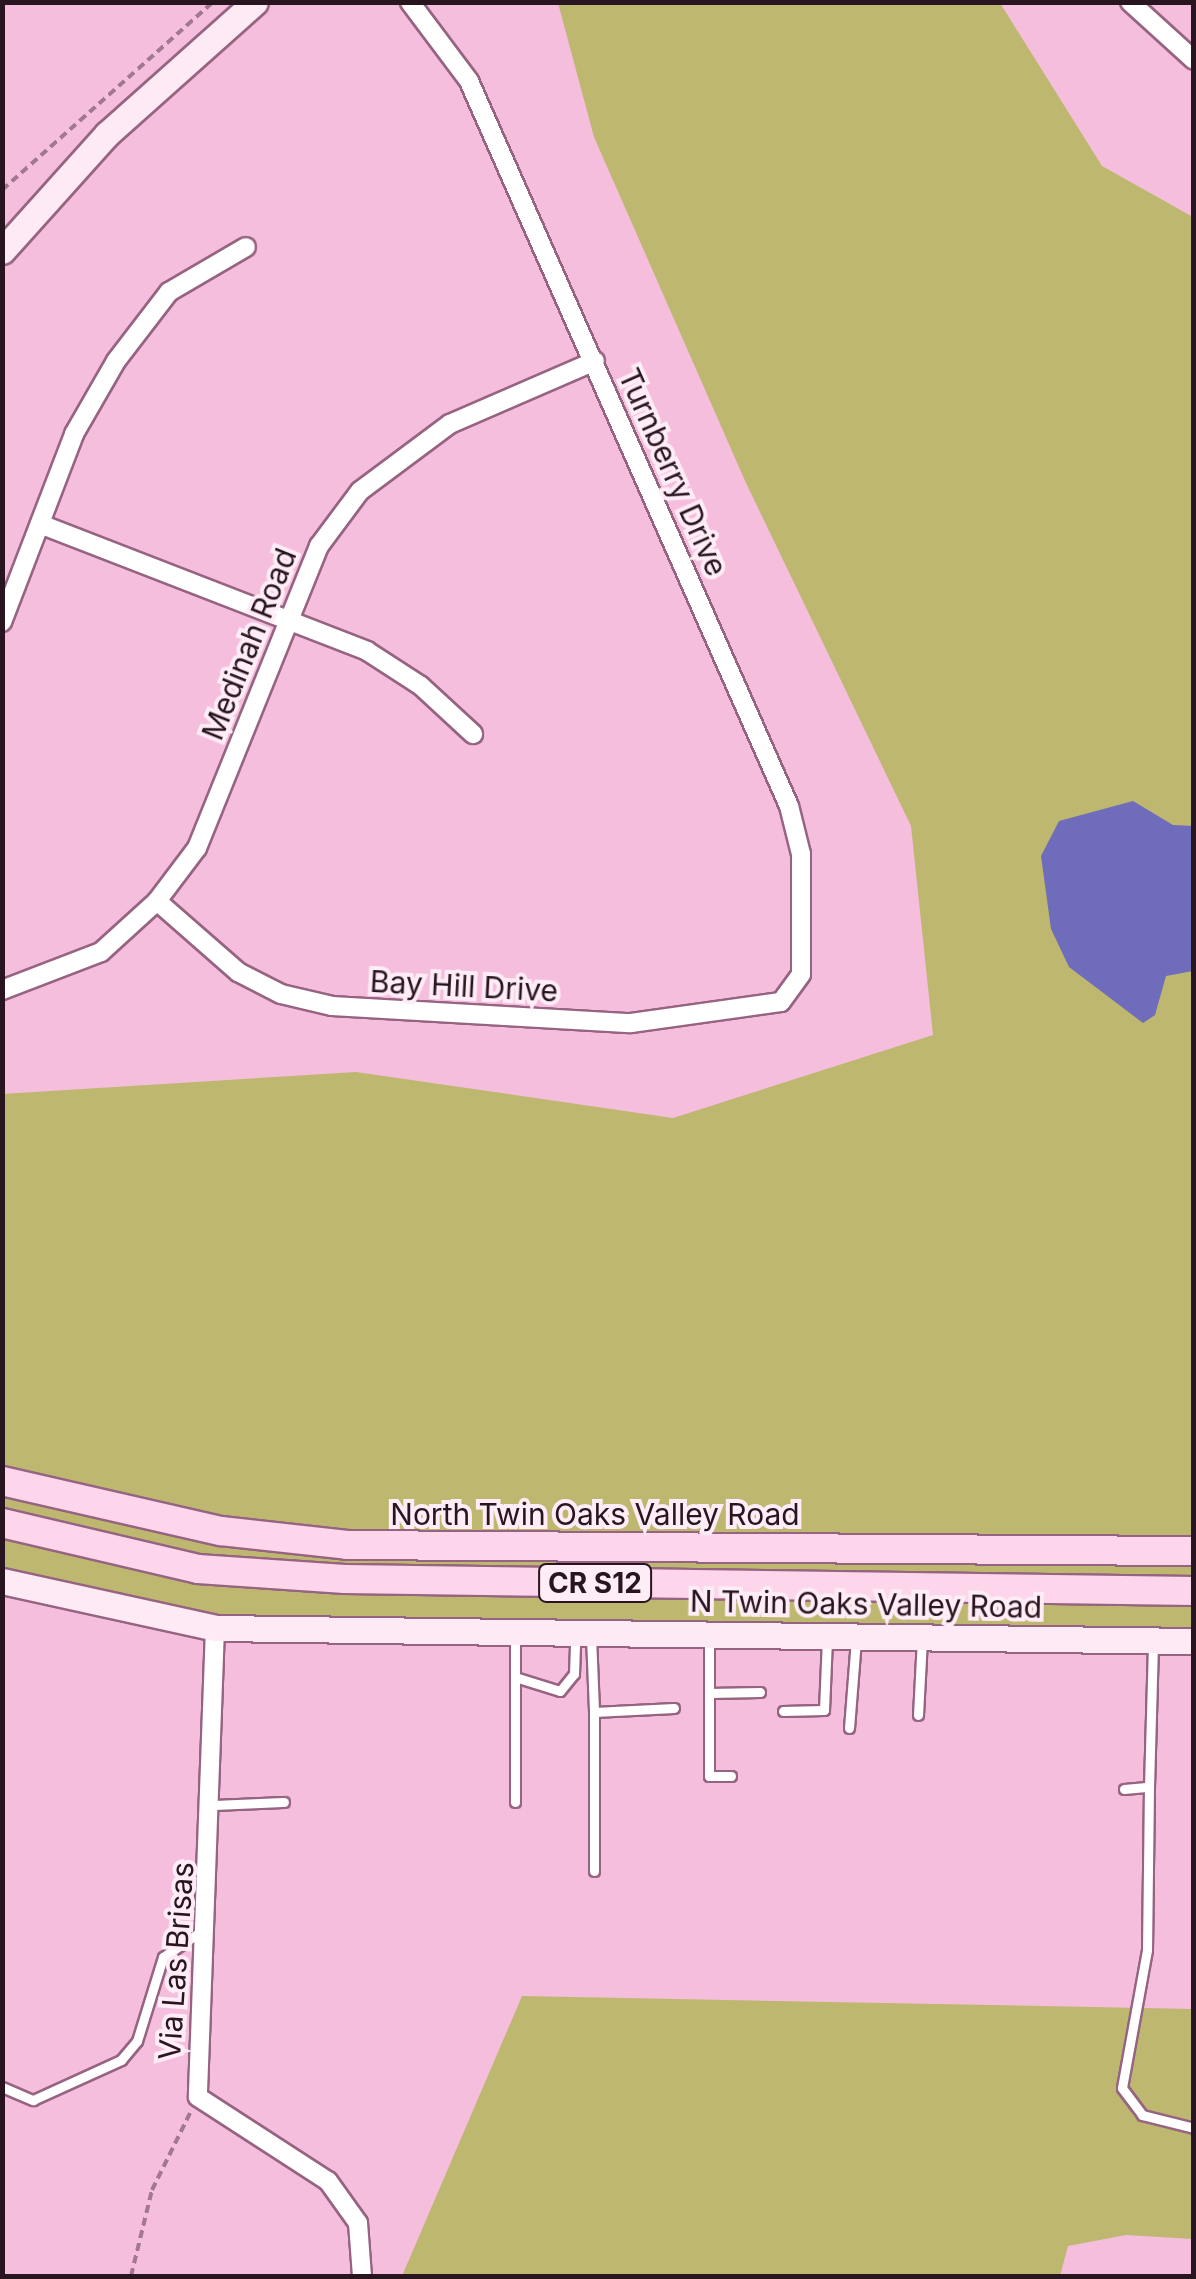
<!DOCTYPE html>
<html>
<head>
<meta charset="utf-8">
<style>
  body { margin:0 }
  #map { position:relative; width:1196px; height:2279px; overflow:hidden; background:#f6bedd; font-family:Inter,sans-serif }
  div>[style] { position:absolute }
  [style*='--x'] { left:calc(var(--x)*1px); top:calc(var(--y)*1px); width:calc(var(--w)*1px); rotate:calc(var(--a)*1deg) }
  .green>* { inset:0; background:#bdb76f }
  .water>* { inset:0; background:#706cbc }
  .path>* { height:4px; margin-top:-2px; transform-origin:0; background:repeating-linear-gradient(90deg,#a1788f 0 8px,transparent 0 13px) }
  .roads { filter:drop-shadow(2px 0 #966481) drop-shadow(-2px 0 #966481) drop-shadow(0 2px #966481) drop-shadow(0 -2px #966481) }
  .lane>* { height:9px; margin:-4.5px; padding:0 4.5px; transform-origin:4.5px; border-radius:4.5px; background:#fff }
  .street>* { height:18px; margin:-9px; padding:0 9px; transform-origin:9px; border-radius:9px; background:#fff }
  .secondary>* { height:25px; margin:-12.5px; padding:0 12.5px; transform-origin:12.5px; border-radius:12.5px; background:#feeaf5 }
  .primary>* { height:28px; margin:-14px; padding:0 14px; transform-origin:14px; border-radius:14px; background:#fdd6ec }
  span { translate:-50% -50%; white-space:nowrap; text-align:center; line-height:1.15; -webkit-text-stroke:8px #feecf6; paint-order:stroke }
  .shield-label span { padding:2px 8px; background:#feecf6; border:2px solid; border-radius:8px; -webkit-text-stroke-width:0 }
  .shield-label { font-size:28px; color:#281520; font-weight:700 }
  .street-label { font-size:30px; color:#281520 }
  .frame { position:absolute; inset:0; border:5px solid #281520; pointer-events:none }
</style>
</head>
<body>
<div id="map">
  <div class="green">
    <i style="clip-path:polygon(558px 3px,1000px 3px,1102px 166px,1193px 217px,1193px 1649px,239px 1642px,102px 1615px,3px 1579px,2px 1094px,356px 1072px,673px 1118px,933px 1035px,911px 826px,746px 483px,594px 137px)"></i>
    <i style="clip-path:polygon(522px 1996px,1193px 2009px,1193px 2239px,1126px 2235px,1068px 2246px,1060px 2276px,402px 2276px)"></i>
  </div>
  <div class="water">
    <i style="clip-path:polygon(1133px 801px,1173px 825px,1194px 826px,1193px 971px,1166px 976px,1155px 1015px,1143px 1023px,1069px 967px,1051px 929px,1041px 856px,1059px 821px)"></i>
  </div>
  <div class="path">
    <i style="--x:2;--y:190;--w:283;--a:-41.7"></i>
    <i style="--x:131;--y:2276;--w:89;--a:-76.3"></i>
    <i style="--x:152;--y:2190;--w:86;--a:-63.7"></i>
  </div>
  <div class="roads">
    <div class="lane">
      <i style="--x:515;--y:1635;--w:167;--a:90"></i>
      <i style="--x:591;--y:1636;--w:76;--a:87.7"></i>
      <i style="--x:594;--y:1712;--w:80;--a:-2.9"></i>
      <i style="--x:709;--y:1637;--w:56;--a:90"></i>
      <i style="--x:709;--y:1693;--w:51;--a:-1.1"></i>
      <i style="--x:515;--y:1677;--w:47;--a:17.3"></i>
      <i style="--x:560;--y:1691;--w:22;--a:-51"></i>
      <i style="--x:574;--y:1674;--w:36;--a:-88"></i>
      <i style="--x:709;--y:1693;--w:83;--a:90"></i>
      <i style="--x:709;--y:1776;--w:22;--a:0"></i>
      <i style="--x:783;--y:1711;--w:41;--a:-1.4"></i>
      <i style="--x:824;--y:1710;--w:72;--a:-87.6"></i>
      <i style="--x:594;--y:1712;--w:159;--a:90"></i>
      <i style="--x:918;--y:1715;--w:76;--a:-87"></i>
      <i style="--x:849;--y:1728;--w:89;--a:-85.5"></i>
      <i style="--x:1149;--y:1787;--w:163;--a:90.7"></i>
      <i style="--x:1147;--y:1950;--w:140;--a:100.3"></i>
      <i style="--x:1122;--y:2088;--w:34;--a:53"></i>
      <i style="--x:1142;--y:2115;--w:54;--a:14"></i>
      <i style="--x:1124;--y:1789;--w:25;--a:-5"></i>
      <i style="--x:1149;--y:1787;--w:143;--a:-88.4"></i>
      <i style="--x:213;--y:1805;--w:71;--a:-2.4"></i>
      <i style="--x:2;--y:2087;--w:34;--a:23"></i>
      <i style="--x:33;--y:2100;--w:97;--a:-24.4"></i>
      <i style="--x:121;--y:2060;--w:25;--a:-50"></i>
      <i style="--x:137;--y:2041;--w:88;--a:-72.8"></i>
      <i style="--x:163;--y:1957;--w:48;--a:-34"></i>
    </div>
    <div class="street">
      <i style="--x:1130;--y:2;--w:86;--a:42.2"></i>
      <i style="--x:40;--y:524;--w:351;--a:21.2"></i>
      <i style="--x:367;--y:651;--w:64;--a:32.9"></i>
      <i style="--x:421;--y:686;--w:71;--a:42.7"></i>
      <i style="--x:2;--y:622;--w:201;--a:-69"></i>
      <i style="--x:74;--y:434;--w:84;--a:-60.1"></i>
      <i style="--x:116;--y:361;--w:87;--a:-52.5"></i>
      <i style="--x:169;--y:292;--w:89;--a:-30.3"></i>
      <i style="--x:157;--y:901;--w:108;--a:41.2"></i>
      <i style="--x:238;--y:972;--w:48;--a:27.1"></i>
      <i style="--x:281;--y:994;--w:52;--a:13.2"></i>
      <i style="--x:332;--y:1006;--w:299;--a:3.3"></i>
      <i style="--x:631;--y:1023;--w:151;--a:-8"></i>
      <i style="--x:781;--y:1002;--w:34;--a:-54"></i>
      <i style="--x:801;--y:974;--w:120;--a:-90"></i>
      <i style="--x:801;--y:854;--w:49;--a:-104"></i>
      <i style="--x:789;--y:806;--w:792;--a:-113.82"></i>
      <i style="--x:469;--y:81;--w:99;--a:-126.8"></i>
      <i style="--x:2;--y:990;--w:106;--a:-21"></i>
      <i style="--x:101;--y:952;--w:76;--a:-42.3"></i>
      <i style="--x:157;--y:901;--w:66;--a:-53"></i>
      <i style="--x:197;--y:848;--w:326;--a:-68"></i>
      <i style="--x:319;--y:546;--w:69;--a:-53.3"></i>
      <i style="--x:360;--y:491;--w:112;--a:-36.7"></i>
      <i style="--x:450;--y:424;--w:158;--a:-23.5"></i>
      <i style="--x:215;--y:1628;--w:469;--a:92.1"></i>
      <i style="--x:198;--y:2097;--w:155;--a:32.9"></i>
      <i style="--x:328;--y:2181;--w:52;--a:54.5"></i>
      <i style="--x:358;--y:2223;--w:53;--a:85.7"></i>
    </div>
    <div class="secondary">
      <i style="--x:2;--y:251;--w:157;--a:-48.1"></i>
      <i style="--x:107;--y:134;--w:198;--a:-41.7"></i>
      <i style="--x:2;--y:1581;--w:218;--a:12.4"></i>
      <i style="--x:215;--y:1628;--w:979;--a:0.76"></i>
    </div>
    <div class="primary">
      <i style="--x:2;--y:1481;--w:225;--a:12.9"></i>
      <i style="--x:221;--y:1531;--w:127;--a:6.3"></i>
      <i style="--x:347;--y:1545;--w:847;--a:0.41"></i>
      <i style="--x:2;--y:1523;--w:201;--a:13.2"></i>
      <i style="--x:198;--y:1569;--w:147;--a:3.9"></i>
      <i style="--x:345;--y:1579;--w:849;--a:0.81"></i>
    </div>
  </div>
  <div class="shield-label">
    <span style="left:595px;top:1583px">CR S12</span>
  </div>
  <div class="street-label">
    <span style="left:673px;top:472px;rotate:66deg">Turnberry Drive</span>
    <span style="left:249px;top:644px;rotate:-68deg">Medinah Road</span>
    <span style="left:464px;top:986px;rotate:3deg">Bay Hill Drive</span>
    <span style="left:595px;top:1514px">North Twin Oaks Valley Road</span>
    <span style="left:866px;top:1604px;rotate:1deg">N Twin Oaks Valley Road</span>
    <span style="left:176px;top:1961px;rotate:-86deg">Via Las Brisas</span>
  </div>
  <div class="frame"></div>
</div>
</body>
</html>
